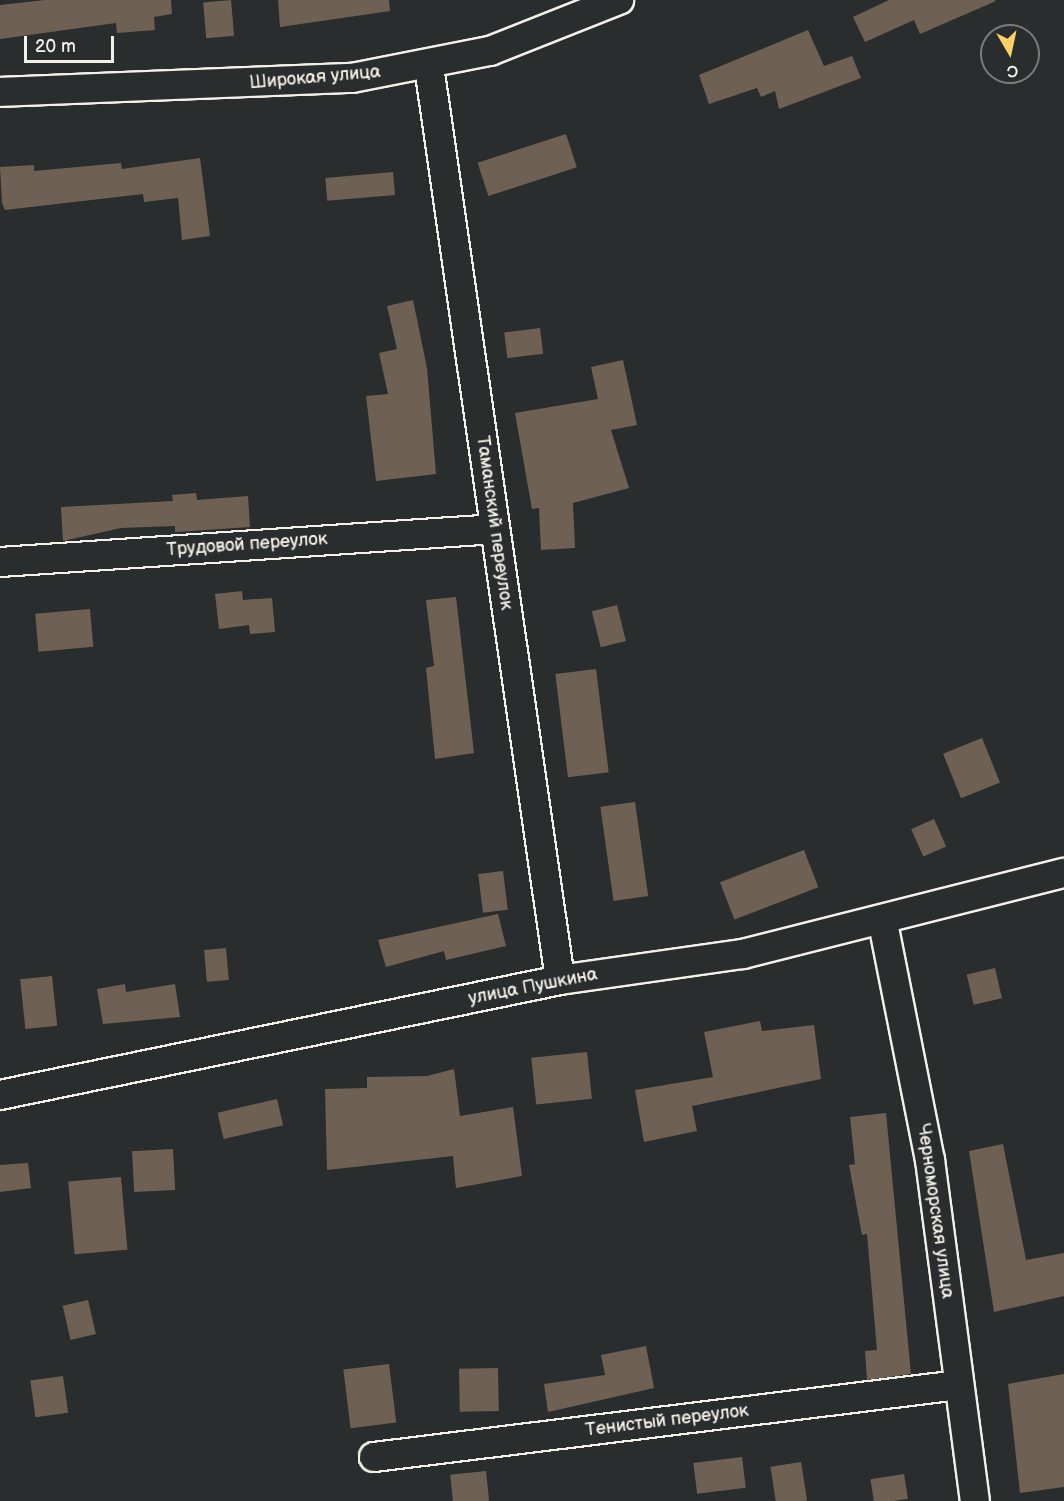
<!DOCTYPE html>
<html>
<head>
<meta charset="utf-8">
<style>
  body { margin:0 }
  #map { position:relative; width:1064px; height:1501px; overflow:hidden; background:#2a2d2e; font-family:"Balsamiq Sans",sans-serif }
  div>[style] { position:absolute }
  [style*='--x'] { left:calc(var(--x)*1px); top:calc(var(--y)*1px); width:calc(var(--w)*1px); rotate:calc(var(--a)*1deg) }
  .building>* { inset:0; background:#6e6154; transform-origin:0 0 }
  .roads { filter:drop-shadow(2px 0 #f4f1e8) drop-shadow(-2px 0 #f4f1e8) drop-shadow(0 2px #f4f1e8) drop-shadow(0 -2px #f4f1e8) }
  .minor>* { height:28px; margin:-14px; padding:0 14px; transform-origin:14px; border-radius:14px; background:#2a2d2e }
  span { translate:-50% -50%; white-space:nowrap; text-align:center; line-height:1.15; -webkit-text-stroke:4.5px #2a2d2e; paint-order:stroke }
  .street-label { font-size:18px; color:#f4f1e8 }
  .north { position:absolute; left:980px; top:24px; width:60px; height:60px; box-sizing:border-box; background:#2a2d2e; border:2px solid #7b7b78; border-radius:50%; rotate:171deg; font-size:16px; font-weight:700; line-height:24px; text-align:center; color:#f4f1e8 }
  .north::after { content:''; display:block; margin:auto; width:21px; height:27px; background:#ffd166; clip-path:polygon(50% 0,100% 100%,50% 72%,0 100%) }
  .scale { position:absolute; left:24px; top:36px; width:90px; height:27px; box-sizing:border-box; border:3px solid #f4f1e8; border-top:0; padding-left:8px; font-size:18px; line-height:21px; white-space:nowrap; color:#f4f1e8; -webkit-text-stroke:4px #2a2d2e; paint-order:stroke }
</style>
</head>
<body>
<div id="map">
  <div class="building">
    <i style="clip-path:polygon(45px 0,171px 0,172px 14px,154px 17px,155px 30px,117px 33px,116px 23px,0 39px,0 5px)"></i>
    <i style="left:231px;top:0;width:36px;height:28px;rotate:85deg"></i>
    <i style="clip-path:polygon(278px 0,389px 0,390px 11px,280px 27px)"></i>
    <i style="clip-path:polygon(889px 0,995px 0,996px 1px,920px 34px,914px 20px,865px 42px,853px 17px)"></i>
    <i style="clip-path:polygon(808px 30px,824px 66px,852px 56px,861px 78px,779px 109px,775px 91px,761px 97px,757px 88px,709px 104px,699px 75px)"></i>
    <i style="left:566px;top:134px;width:35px;height:93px;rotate:72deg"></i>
    <i style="clip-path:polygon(200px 158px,210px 236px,182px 240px,178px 198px,144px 202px,143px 194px,5px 210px,2px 203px,0 167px,34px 165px,34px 171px,121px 163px,122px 169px)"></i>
    <i style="left:393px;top:172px;width:23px;height:68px;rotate:85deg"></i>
    <i style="clip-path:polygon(413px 300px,427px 368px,436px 474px,376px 481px,366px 396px,388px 394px,379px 353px,397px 349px,387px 306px)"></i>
    <i style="left:540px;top:328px;width:26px;height:36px;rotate:83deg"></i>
    <i style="clip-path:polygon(623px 360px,637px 425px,611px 430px,629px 488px,573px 503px,575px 548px,541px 550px,539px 508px,532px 509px,515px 413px,598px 399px,591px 367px)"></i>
    <i style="clip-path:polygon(196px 493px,197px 500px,248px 496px,250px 527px,175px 532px,175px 526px,121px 528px,63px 541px,61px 507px,173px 501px,172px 495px)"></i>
    <i style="clip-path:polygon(242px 591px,243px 600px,272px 598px,275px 632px,250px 634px,249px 625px,219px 629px,215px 594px)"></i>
    <i style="clip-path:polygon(456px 597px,474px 753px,435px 759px,426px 668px,434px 666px,426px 600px)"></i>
    <i style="left:617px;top:605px;width:37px;height:26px;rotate:76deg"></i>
    <i style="left:90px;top:609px;width:38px;height:55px;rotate:85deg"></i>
    <i style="left:596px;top:669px;width:104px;height:41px;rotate:83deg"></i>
    <i style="left:982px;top:738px;width:48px;height:42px;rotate:68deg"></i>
    <i style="left:635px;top:802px;width:95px;height:35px;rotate:82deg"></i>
    <i style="left:934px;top:819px;width:30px;height:25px;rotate:66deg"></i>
    <i style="left:804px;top:850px;width:40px;height:90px;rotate:69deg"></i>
    <i style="left:503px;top:871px;width:39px;height:25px;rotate:83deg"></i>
    <i style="clip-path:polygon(498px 914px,506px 946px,446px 960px,444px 951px,386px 967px,378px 940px)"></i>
    <i style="left:226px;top:948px;width:32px;height:22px;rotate:85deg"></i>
    <i style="left:995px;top:968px;width:31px;height:29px;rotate:77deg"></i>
    <i style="left:52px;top:976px;width:50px;height:32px;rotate:84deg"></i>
    <i style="clip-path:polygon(125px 984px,126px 992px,175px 984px,180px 1017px,103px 1024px,97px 989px)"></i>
    <i style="clip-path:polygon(760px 1021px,762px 1031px,814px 1025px,821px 1079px,692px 1106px,697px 1131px,644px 1142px,635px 1090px,713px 1077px,704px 1032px)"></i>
    <i style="left:587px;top:1052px;width:47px;height:56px;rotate:84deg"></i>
    <i style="clip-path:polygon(454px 1069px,460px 1116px,513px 1107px,522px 1176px,456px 1188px,453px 1156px,327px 1170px,325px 1089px,367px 1088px,367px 1077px,427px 1076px)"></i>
    <i style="left:277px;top:1099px;width:27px;height:61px;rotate:77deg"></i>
    <i style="clip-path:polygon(886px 1113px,911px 1374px,867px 1380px,865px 1351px,877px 1350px,867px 1234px,862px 1235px,849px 1165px,855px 1164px,850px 1117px)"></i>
    <i style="clip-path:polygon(1003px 1144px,1026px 1260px,1064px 1253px,1064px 1296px,994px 1312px,969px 1151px)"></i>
    <i style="left:173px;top:1149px;width:41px;height:41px;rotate:87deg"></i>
    <i style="clip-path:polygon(28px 1163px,31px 1188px,0 1192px,0 1165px)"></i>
    <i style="left:121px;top:1177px;width:73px;height:53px;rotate:85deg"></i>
    <i style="left:88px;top:1300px;width:35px;height:26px;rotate:77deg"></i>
    <i style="clip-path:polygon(646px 1346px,654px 1388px,548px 1412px,544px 1384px,605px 1375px,601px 1355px)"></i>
    <i style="left:389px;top:1364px;width:59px;height:46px;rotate:83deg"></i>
    <i style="left:498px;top:1368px;width:43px;height:39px;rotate:89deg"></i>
    <i style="clip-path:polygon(1064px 1374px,1064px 1487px,1020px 1493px,1008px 1384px)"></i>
    <i style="left:63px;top:1376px;width:37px;height:33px;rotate:82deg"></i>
    <i style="left:742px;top:1457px;width:31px;height:49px;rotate:83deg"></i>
    <i style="left:801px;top:1462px;width:39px;height:31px;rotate:81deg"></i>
    <i style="left:486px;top:1471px;width:30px;height:36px;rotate:84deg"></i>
    <i style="left:904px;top:1474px;width:25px;height:34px;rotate:81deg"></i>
  </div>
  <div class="roads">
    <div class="minor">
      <i style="--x:429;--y:66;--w:923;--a:81.84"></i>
      <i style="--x:0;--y:92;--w:352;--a:-2.3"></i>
      <i style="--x:352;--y:78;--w:141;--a:-11.1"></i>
      <i style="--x:490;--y:51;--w:139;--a:-21.6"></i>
      <i style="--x:0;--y:562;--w:495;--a:-3.8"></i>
      <i style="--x:883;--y:923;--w:242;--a:78.8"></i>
      <i style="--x:930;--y:1160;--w:344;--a:82.5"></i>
      <i style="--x:0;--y:1095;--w:572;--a:-11.6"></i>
      <i style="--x:560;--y:980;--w:185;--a:-8.1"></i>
      <i style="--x:743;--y:954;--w:331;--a:-14.2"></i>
      <i style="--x:374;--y:1457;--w:589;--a:-7.02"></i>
    </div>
  </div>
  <div class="street-label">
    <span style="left:315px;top:78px;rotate:-5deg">Широкая улица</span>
    <span style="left:494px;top:523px;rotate:82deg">Таманский переулок</span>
    <span style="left:247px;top:545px;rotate:-4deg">Трудовой переулок</span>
    <span style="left:533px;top:987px;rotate:-11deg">улица Пушкина</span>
    <span style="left:935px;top:1211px;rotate:82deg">Черноморская улица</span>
    <span style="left:667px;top:1421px;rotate:-7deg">Тенистый переулок</span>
  </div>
  <div class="north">С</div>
  <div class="scale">20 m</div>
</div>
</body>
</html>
